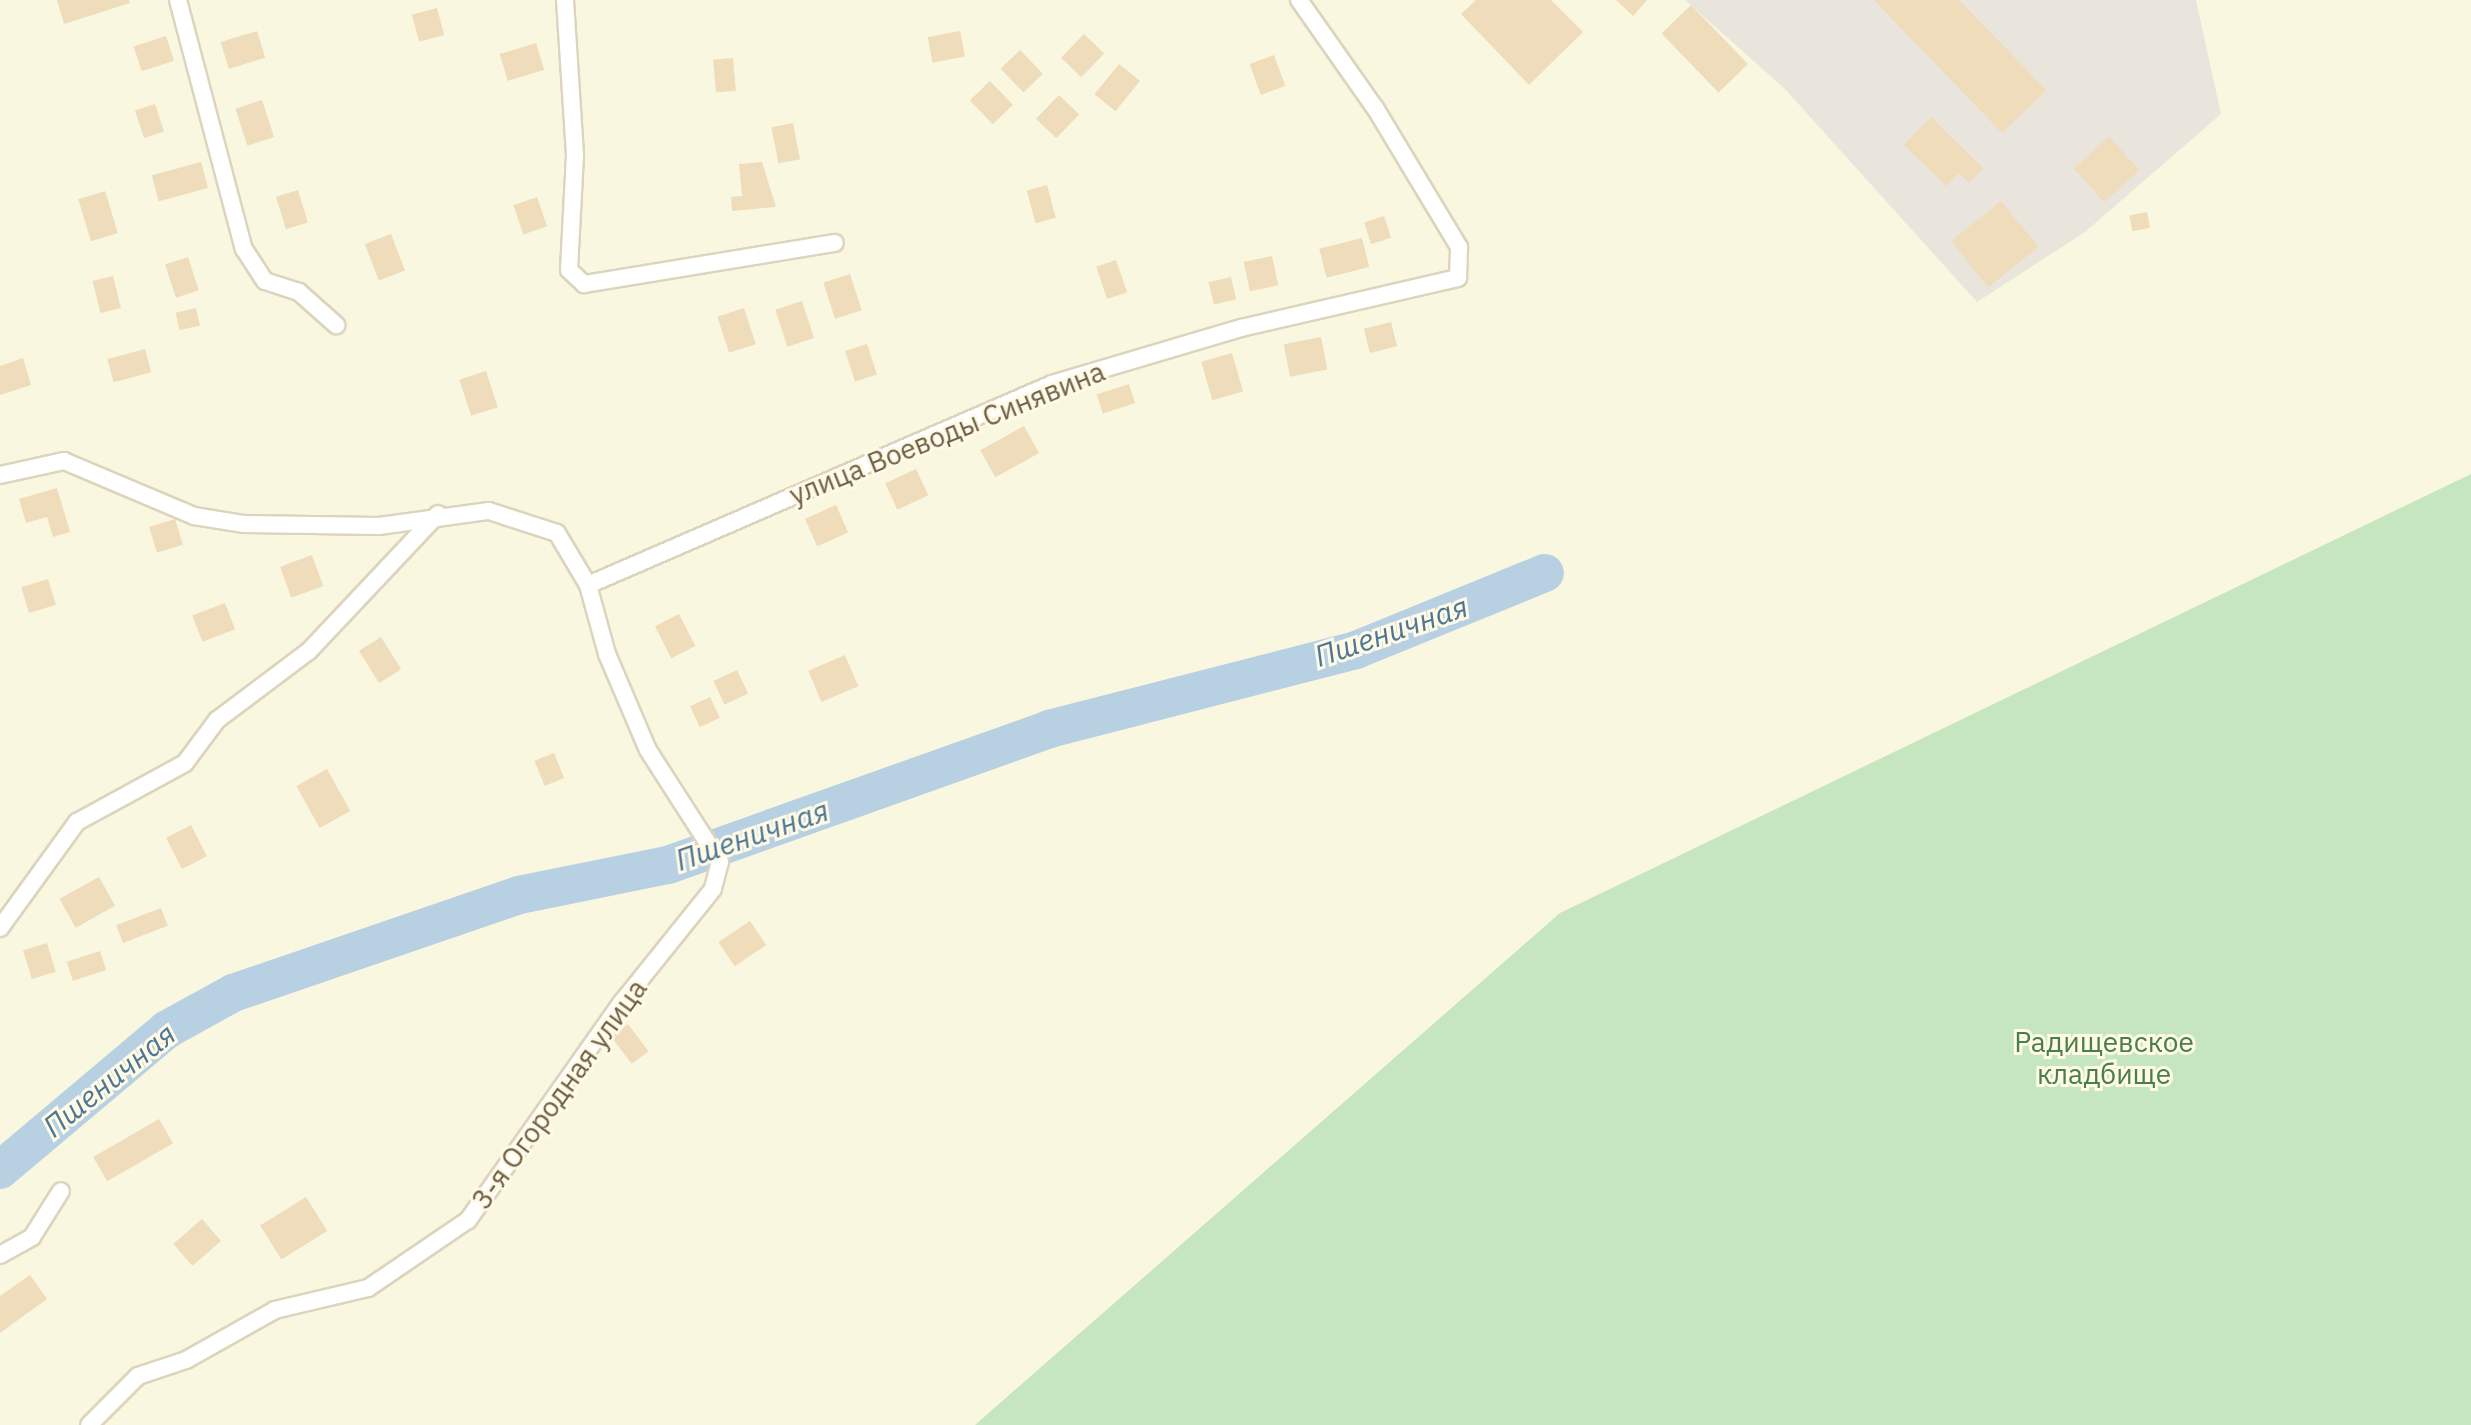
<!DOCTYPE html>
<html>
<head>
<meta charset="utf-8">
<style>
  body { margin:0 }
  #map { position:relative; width:2471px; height:1425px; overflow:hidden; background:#faf7e0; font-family:"IBM Plex Sans",sans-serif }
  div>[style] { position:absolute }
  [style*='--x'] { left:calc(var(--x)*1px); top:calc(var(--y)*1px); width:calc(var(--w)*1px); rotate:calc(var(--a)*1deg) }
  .industrial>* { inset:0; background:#e9e5dc }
  .green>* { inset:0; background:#c6e6c0 }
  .river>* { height:38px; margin:-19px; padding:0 19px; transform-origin:19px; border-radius:19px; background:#b7d0e2 }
  .building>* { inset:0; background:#eedcba; transform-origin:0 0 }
  .roads { filter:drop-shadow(2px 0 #ddd4bd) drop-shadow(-2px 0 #ddd4bd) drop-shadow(0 2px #ddd4bd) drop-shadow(0 -2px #ddd4bd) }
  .minor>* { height:16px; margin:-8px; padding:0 8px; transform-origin:8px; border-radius:8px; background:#fff }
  span { translate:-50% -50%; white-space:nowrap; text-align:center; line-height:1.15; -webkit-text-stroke:6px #fefae6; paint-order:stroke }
  .street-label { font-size:28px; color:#6f604a }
  .park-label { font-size:28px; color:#4a7f48 }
  .water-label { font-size:30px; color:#4e7795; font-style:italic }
</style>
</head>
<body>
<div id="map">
  <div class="industrial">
    <i style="clip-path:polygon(1685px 0,2196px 0,2221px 114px,2085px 232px,1977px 302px,1784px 88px)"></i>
  </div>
  <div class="green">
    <i style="clip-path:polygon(2471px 474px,2471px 1425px,975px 1425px,1560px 913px)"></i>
  </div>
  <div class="river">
    <i style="--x:0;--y:1170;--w:217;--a:-40.1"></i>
    <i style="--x:166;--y:1030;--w:77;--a:-28.9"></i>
    <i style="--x:233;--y:993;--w:302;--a:-18.9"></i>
    <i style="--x:519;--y:895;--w:152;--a:-11.4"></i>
    <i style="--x:668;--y:865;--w:405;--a:-19.6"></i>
    <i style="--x:1049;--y:729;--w:317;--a:-14.4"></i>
    <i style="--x:1356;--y:650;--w:204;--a:-22.2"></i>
  </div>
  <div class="building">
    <i style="clip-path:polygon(57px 0,129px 0,130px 3px,64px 24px)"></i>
    <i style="clip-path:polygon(1476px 0,1551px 0,1583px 32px,1529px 85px,1461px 14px)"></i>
    <i style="clip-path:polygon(1616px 0,1647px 0,1633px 16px)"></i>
    <i style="clip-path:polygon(1874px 0,1959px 0,2046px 90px,2002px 133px)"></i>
    <i style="left:1691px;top:5px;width:82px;height:41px;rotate:46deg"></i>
    <i style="left:437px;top:8px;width:28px;height:26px;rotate:75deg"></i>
    <i style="left:257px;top:31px;width:28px;height:38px;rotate:73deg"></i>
    <i style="left:960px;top:31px;width:26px;height:33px;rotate:79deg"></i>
    <i style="left:1084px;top:34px;width:28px;height:33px;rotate:44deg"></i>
    <i style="left:166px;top:36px;width:26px;height:34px;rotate:72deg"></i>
    <i style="left:536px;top:43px;width:28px;height:38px;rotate:73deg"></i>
    <i style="left:1020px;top:50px;width:33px;height:27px;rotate:46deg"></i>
    <i style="left:1274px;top:55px;width:33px;height:26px;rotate:70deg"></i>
    <i style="left:733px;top:58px;width:33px;height:20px;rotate:85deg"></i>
    <i style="left:1119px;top:64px;width:27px;height:39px;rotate:39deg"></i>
    <i style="left:990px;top:81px;width:33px;height:28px;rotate:46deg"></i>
    <i style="left:1059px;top:95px;width:28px;height:33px;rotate:44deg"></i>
    <i style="left:262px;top:100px;width:39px;height:28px;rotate:72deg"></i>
    <i style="left:155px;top:104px;width:29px;height:21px;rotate:72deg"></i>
    <i style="clip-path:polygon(1931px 117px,1983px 168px,1969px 183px,1959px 173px,1946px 186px,1904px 145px)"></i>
    <i style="left:793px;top:123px;width:37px;height:22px;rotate:79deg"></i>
    <i style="left:2109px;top:137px;width:45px;height:47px;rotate:48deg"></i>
    <i style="left:201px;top:162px;width:27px;height:51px;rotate:75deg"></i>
    <i style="clip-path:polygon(762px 162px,776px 207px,732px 211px,731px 197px,742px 196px,739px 164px)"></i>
    <i style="left:1047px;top:185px;width:34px;height:21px;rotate:75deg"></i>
    <i style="left:298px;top:190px;width:34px;height:23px;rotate:73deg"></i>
    <i style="left:105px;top:191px;width:44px;height:28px;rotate:73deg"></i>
    <i style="left:537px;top:197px;width:31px;height:25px;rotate:71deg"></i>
    <i style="left:2001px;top:201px;width:59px;height:64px;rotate:51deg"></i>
    <i style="left:2147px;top:212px;width:16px;height:18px;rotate:79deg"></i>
    <i style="left:1384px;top:216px;width:23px;height:21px;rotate:72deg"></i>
    <i style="left:391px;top:234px;width:39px;height:28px;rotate:69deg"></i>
    <i style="left:1362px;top:238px;width:30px;height:44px;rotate:76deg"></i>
    <i style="left:1272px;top:256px;width:30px;height:29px;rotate:78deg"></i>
    <i style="left:188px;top:257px;width:35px;height:24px;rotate:72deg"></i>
    <i style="left:1116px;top:260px;width:34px;height:21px;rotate:71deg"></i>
    <i style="left:850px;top:274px;width:38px;height:28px;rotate:72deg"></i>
    <i style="left:113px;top:276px;width:33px;height:21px;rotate:76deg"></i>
    <i style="left:1231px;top:277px;width:23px;height:23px;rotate:77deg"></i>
    <i style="left:802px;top:301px;width:39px;height:28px;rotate:72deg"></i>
    <i style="left:196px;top:308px;width:18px;height:21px;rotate:77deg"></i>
    <i style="left:744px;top:308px;width:38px;height:28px;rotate:72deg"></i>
    <i style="left:1391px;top:322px;width:25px;height:28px;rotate:76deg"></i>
    <i style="left:1321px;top:337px;width:33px;height:38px;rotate:79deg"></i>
    <i style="left:867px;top:344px;width:32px;height:23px;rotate:72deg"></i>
    <i style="left:145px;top:349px;width:24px;height:39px;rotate:75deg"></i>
    <i style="left:1232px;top:353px;width:40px;height:32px;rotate:74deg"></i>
    <i style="clip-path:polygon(23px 358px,31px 385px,0 395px,0 366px)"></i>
    <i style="left:486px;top:371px;width:38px;height:28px;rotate:72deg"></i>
    <i style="left:1129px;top:384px;width:20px;height:34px;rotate:72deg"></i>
    <i style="left:1024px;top:426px;width:31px;height:50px;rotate:61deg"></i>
    <i style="left:916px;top:469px;width:29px;height:34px;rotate:65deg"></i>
    <i style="clip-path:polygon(57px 488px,70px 532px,53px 537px,47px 517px,26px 523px,19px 499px)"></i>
    <i style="left:836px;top:505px;width:30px;height:34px;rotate:66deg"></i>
    <i style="left:175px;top:519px;width:27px;height:27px;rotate:73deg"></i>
    <i style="left:312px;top:555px;width:33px;height:34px;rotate:70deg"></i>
    <i style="left:48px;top:579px;width:27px;height:28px;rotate:73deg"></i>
    <i style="left:225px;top:603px;width:28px;height:35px;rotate:69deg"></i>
    <i style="left:679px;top:614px;width:36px;height:27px;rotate:63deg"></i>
    <i style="left:381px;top:637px;width:38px;height:26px;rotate:58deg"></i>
    <i style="left:845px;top:655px;width:34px;height:40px;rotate:67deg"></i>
    <i style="left:737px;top:670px;width:26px;height:26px;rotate:65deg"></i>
    <i style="left:710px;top:697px;width:23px;height:22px;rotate:65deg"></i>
    <i style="left:554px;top:753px;width:27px;height:21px;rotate:68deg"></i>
    <i style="left:327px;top:769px;width:48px;height:35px;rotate:61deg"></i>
    <i style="left:191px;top:825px;width:35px;height:28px;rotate:63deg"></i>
    <i style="left:99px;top:877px;width:33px;height:45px;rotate:61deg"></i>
    <i style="left:161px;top:908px;width:19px;height:48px;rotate:69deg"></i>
    <i style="left:750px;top:921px;width:29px;height:38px;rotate:56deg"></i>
    <i style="left:47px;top:943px;width:30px;height:25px;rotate:73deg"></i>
    <i style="left:100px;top:951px;width:20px;height:35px;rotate:72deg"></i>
    <i style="left:628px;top:1024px;width:34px;height:21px;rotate:53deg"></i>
    <i style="left:159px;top:1119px;width:28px;height:76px;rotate:60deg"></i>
    <i style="left:306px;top:1197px;width:40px;height:54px;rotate:58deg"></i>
    <i style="left:202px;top:1219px;width:29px;height:38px;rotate:49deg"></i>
    <i style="clip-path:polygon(30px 1275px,47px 1299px,0 1333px,0 1296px)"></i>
  </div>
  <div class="roads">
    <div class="minor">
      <i style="--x:178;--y:0;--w:258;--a:75.2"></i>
      <i style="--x:244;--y:249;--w:38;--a:57"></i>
      <i style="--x:265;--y:281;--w:36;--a:18"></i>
      <i style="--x:299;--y:292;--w:50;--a:41.7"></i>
      <i style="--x:565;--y:0;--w:155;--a:86.3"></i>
      <i style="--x:575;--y:155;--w:115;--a:93"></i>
      <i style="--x:569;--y:270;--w:21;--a:43"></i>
      <i style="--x:584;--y:284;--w:254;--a:-9.3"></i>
      <i style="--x:0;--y:475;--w:66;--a:-12.3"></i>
      <i style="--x:64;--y:461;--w:141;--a:22.9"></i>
      <i style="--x:194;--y:516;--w:51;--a:9.1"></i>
      <i style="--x:244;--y:524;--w:135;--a:0.8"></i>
      <i style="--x:379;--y:526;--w:111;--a:-7.8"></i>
      <i style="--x:489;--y:511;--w:71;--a:17.9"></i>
      <i style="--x:557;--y:533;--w:61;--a:59.2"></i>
      <i style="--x:588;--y:585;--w:72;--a:74.6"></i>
      <i style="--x:607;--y:654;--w:104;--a:66.9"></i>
      <i style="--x:648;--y:750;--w:133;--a:57.3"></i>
      <i style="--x:720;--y:862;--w:28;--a:105"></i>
      <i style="--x:713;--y:889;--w:145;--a:128.8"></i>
      <i style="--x:622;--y:1002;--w:267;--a:125.2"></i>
      <i style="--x:468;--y:1220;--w:121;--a:145.8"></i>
      <i style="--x:368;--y:1288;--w:96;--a:166.7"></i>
      <i style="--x:275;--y:1310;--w:102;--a:150.7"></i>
      <i style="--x:186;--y:1360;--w:51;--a:161.6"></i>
      <i style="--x:138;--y:1376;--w:69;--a:135"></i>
      <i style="--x:588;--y:585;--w:506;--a:-23.42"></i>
      <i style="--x:1052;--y:384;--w:197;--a:-16.5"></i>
      <i style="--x:1241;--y:328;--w:223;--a:-13"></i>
      <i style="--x:1458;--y:278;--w:31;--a:-88"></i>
      <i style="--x:1459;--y:247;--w:162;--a:-121.1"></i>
      <i style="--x:1375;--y:108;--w:132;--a:-125.1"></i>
      <i style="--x:0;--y:928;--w:131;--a:-54"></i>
      <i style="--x:77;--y:822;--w:123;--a:-28.6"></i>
      <i style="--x:185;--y:763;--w:54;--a:-53.3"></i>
      <i style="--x:217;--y:720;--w:115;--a:-36.9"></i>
      <i style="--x:309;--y:651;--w:188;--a:-46.7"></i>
      <i style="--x:0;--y:1255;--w:37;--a:-29"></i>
      <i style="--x:32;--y:1237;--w:54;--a:-57.8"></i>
    </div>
  </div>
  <div class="street-label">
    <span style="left:947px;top:433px;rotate:-22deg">улица Воеводы Синявина</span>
    <span style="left:559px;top:1094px;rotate:-54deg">3-я Огородная улица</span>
  </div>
  <div class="park-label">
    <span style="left:2104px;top:1058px">Радищевское<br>кладбище</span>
  </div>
  <div class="water-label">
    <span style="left:1391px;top:631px;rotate:-19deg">Пшеничная</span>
    <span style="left:752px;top:835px;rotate:-19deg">Пшеничная</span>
    <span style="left:109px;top:1080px;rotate:-39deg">Пшеничная</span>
  </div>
</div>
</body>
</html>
